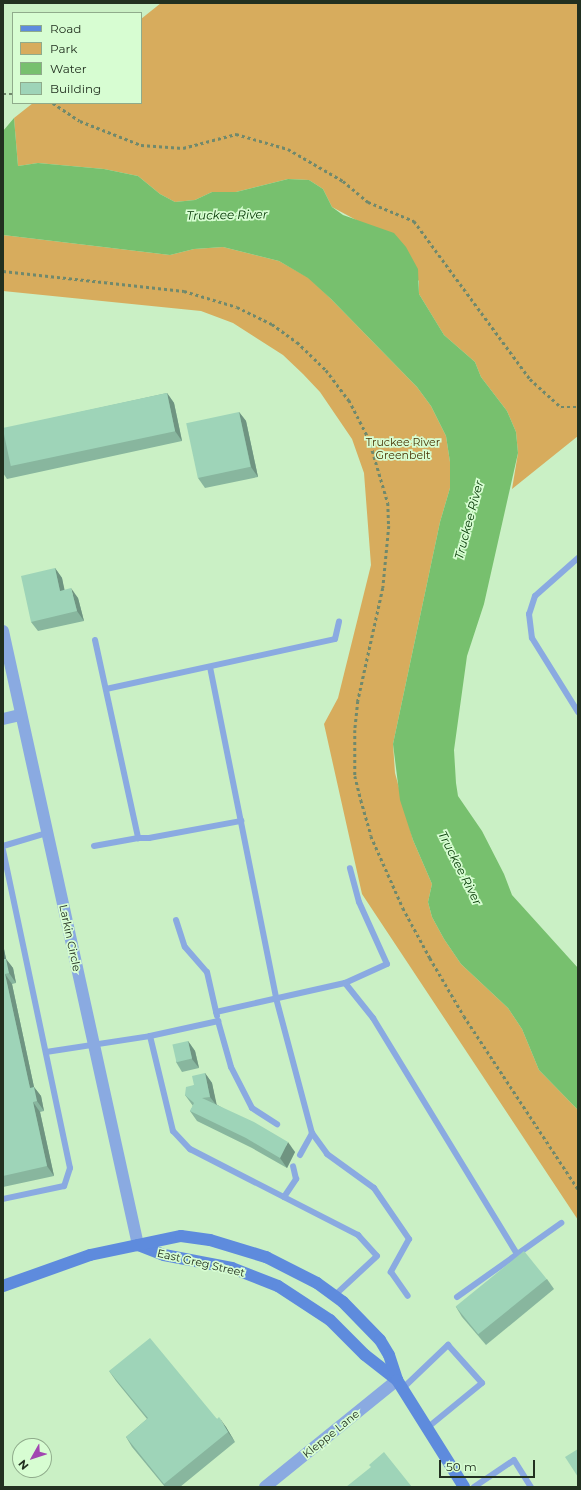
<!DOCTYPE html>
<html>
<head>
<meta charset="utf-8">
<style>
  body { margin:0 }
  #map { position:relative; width:581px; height:1490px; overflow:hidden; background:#caf0c5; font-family:Montserrat,sans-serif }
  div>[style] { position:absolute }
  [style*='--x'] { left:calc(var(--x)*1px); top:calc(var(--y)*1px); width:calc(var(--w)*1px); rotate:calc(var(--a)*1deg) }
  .green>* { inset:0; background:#d7ac5d }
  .water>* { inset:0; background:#77c06e }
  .path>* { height:2.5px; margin-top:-1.25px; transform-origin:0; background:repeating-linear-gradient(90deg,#70896c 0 3px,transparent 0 6px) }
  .service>* { height:6px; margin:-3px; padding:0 3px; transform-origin:3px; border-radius:3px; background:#8aaae1 }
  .minor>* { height:12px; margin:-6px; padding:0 6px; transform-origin:6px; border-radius:6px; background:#8aaae1 }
  .secondary>* { height:12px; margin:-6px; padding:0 6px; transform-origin:6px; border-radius:6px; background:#5e8bdd }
  .wall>* { inset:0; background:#88b69e }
  .shaded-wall>* { inset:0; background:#6f9481 }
  .building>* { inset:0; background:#9ed4b8; transform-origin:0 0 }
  span { translate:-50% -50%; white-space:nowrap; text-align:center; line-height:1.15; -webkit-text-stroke:3.5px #d7fdd2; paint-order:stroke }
  .park-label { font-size:11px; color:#493405 }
  .street-label { font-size:11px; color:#223020 }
  .water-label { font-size:12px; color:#003500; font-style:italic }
  .frame { position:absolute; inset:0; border:4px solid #223020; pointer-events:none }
  .legend { position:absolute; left:12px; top:12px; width:130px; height:92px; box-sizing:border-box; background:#d7fdd2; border:1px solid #8fab8b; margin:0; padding:5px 7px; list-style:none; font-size:12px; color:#223020 }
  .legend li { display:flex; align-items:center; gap:8px; height:20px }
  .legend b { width:20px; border:1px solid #8fab8b }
  .north { position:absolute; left:12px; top:1438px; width:40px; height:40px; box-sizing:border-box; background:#d7fdd2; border:1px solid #8fab8b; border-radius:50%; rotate:231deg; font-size:11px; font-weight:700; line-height:16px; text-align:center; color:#223020 }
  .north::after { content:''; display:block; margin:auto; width:14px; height:18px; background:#a247b1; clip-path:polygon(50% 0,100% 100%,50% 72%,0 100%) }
  .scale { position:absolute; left:439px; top:1460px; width:96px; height:18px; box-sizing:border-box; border:2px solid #223020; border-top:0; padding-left:5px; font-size:12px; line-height:14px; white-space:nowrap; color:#223020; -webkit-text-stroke:3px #d7fdd2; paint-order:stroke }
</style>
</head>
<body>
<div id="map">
  <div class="green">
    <i style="clip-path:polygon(161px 3px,578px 3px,578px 436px,512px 489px,518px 453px,516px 432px,507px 411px,481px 377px,475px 362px,444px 335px,419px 294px,419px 281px,358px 221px,332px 207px,323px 189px,309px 180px,288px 179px,236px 192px,212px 192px,195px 200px,175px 202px,160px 194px,138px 176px,104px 169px,38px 163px,18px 166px,14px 118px,33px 103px,141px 103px,141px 19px)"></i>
    <i style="clip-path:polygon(3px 235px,170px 255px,194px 249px,223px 247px,279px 261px,309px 278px,331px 299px,417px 387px,431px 406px,446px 436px,450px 462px,450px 488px,440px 522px,393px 744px,395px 773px,413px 840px,432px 884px,428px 902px,432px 917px,444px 939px,461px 964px,508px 1008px,522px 1029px,539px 1070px,578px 1110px,578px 1220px,362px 894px,324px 724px,338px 698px,371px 565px,364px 473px,352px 439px,320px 392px,303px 374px,283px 355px,233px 323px,201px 311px,3px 291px)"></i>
  </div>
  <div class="water">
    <i style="clip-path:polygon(14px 118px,18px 166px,38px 163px,104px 169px,138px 176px,160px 194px,175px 202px,195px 200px,212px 192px,236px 192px,288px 179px,309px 180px,323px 189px,332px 207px,343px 215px,394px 233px,406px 247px,418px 269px,419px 294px,430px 312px,444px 335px,475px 362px,481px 377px,507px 411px,516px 432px,518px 453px,484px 604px,467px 656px,454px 750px,456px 783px,458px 796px,482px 831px,504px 874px,512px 895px,578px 968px,578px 1110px,539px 1070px,522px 1029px,508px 1008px,461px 964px,444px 939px,432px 917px,428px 902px,432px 884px,413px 840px,400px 800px,393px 744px,440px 522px,450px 488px,450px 462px,446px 436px,431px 406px,417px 387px,331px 299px,308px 278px,279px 261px,223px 247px,194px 249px,170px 255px,3px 235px,3px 131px)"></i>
  </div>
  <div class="path">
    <i style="--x:3;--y:94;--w:10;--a:0"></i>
    <i style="--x:53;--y:103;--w:32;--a:34"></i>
    <i style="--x:80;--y:121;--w:66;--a:21.5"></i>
    <i style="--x:141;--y:145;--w:42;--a:4.1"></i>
    <i style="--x:183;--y:148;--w:55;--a:-14.8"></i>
    <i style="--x:236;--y:134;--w:54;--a:16.1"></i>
    <i style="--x:288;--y:149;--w:64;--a:30.2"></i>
    <i style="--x:343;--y:181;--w:33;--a:40"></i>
    <i style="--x:368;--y:202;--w:50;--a:22.4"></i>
    <i style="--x:414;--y:221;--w:196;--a:53.7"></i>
    <i style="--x:530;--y:379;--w:42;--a:42.1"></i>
    <i style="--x:561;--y:407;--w:17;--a:0"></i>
    <i style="--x:3;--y:271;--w:182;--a:6.3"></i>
    <i style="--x:184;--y:291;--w:55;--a:16.8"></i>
    <i style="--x:237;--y:307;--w:39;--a:26"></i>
    <i style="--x:272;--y:324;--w:31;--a:36"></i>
    <i style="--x:297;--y:342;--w:40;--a:44"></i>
    <i style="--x:326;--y:370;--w:38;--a:53"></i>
    <i style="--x:349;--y:400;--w:44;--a:62.9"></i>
    <i style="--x:369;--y:439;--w:67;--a:73.5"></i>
    <i style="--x:388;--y:503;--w:23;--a:88"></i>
    <i style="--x:389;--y:526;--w:62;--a:95.5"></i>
    <i style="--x:383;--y:588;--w:116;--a:102.5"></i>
    <i style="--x:358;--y:701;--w:29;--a:96"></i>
    <i style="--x:355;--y:730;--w:46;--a:90"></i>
    <i style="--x:355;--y:776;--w:25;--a:76"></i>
    <i style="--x:361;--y:800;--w:37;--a:74"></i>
    <i style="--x:371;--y:836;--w:79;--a:66"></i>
    <i style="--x:403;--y:908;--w:57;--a:61.6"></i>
    <i style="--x:430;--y:958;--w:67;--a:59.6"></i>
    <i style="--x:464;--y:1016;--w:207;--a:56.6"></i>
  </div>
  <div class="service">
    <i style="--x:578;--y:558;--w:57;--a:138.5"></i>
    <i style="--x:535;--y:596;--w:19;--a:108"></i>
    <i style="--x:529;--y:614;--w:24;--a:83"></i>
    <i style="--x:532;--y:638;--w:87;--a:58.1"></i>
    <i style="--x:95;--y:640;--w:203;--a:77.7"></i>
    <i style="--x:138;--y:838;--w:11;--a:0"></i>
    <i style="--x:149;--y:838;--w:94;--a:-10.5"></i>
    <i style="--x:210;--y:667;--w:338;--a:78.7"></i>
    <i style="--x:276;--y:998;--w:140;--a:75.1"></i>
    <i style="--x:312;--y:1133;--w:26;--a:54"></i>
    <i style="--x:327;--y:1154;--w:58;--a:35.9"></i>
    <i style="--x:374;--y:1188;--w:62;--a:55.5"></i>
    <i style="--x:409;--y:1239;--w:38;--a:119"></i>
    <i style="--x:391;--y:1272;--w:29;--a:55"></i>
    <i style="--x:106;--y:689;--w:234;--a:-12.3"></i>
    <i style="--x:335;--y:639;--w:18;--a:-77"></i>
    <i style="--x:3;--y:846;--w:46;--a:-16.5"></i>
    <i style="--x:94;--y:846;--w:45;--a:-10.3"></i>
    <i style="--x:3;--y:850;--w:325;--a:78.1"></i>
    <i style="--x:70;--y:1168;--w:19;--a:108"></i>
    <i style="--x:64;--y:1186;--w:62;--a:168"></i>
    <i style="--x:176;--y:920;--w:28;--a:72"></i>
    <i style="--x:185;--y:947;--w:33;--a:49"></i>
    <i style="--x:207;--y:972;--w:45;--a:77.2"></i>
    <i style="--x:345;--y:983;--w:46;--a:-24.3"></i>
    <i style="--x:387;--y:964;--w:68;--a:-114.3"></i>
    <i style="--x:359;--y:902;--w:35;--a:-105"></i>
    <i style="--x:216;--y:1012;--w:132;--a:-12.7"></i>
    <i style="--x:345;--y:983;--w:45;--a:51.3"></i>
    <i style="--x:373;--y:1018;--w:276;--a:58.6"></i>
    <i style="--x:150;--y:1036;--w:70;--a:-12.4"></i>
    <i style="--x:218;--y:1021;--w:48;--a:74.2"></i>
    <i style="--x:231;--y:1067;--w:46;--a:62.9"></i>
    <i style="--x:252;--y:1108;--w:30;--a:33"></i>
    <i style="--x:46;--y:1052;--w:105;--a:-8.7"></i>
    <i style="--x:150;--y:1036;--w:98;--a:76.4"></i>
    <i style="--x:173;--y:1131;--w:25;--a:47"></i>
    <i style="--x:190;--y:1149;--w:189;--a:27.1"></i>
    <i style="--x:358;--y:1235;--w:28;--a:48"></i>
    <i style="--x:377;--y:1256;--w:59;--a:137.1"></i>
    <i style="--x:300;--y:1155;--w:25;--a:-61"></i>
    <i style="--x:284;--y:1197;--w:22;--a:-56"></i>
    <i style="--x:296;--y:1179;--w:13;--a:-103"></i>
    <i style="--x:457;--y:1297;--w:128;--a:-35.4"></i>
    <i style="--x:402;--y:1389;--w:64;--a:-43.7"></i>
    <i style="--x:448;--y:1345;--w:51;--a:48.2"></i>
    <i style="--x:482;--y:1383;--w:71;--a:140.7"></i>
    <i style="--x:474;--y:1487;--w:48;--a:-34"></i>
    <i style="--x:514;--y:1460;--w:32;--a:58"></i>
  </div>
  <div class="minor">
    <i style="--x:3;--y:631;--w:629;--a:77.6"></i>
    <i style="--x:3;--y:719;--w:18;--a:-13"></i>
    <i style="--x:265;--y:1487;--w:170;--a:-39"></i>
  </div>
  <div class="secondary">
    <i style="--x:138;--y:1245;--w:28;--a:21"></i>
    <i style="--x:164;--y:1255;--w:69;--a:10.8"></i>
    <i style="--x:232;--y:1268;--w:49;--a:21.4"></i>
    <i style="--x:278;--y:1286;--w:62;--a:33.2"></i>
    <i style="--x:330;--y:1320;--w:49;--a:45"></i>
    <i style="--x:365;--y:1355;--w:41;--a:38"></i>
    <i style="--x:3;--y:1286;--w:92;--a:-19.6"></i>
    <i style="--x:90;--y:1255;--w:93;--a:-11.8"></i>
    <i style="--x:181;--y:1236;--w:29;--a:8"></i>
    <i style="--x:210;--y:1240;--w:59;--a:16.9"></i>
    <i style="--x:266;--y:1257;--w:57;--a:27"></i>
    <i style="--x:317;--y:1283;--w:32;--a:36"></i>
    <i style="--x:343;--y:1302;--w:53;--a:45.8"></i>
    <i style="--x:380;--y:1340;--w:17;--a:59"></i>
    <i style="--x:389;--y:1355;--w:26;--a:72"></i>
    <i style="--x:397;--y:1380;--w:126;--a:57.9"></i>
  </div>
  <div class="wall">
    <i style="clip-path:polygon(167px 393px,174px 403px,182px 441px,7px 479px,3px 473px,3px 429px)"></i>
    <i style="clip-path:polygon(239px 412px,246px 421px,258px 477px,205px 488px,198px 478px)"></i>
    <i style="clip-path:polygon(55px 568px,62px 578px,64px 590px,78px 598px,84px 621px,38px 631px,31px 622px)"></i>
    <i style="clip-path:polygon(3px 944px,6px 959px,13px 968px,16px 983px,12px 984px,34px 1087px,41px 1096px,44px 1111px,40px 1112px,54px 1176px,3px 1187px)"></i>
    <i style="clip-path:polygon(188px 1041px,195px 1051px,199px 1068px,182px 1072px,176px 1062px)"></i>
    <i style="clip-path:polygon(205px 1073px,212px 1083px,216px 1104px,295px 1152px,287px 1168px,252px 1148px,197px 1121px,190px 1111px,193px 1106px,185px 1095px,194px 1085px)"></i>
    <i style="clip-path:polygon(547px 1279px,554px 1289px,486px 1345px,462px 1317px,456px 1307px)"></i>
    <i style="clip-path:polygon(109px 1371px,217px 1419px,226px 1427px,235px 1442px,180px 1487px,165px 1487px,132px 1447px,126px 1437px,147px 1419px,116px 1381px)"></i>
  </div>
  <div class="shaded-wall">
    <i style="clip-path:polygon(167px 393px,174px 403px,182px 441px,175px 431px)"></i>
    <i style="clip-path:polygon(239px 412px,246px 421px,258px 477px,251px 467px)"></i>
    <i style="clip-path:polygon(55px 568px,62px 578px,67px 601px,60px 591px)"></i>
    <i style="clip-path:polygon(71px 588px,78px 598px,84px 621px,77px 611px)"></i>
    <i style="clip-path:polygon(3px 944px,6px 959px,13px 968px,16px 983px,9px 973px,3px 961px)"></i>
    <i style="clip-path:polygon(5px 974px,12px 984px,34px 1087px,41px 1096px,44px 1111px,37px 1101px,30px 1088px)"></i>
    <i style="clip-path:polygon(188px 1041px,195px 1051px,199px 1068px,192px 1059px)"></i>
    <i style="clip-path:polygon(205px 1073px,212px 1083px,217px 1106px,210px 1097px)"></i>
    <i style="clip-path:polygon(33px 1102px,40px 1112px,54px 1176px,47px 1166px)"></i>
    <i style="clip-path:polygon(288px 1142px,295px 1152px,287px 1168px,280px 1158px)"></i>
    <i style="clip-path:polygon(219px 1417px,226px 1427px,235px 1442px,228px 1432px)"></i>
  </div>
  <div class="building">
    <i style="left:167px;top:393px;width:39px;height:168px;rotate:78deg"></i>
    <i style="left:239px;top:412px;width:56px;height:54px;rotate:78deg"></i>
    <i style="clip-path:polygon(55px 568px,60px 591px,71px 588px,77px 611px,31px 622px,21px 576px)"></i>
    <i style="clip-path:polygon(3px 959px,6px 959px,9px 973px,5px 974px,30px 1088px,34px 1087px,37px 1101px,33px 1102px,47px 1166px,3px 1176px)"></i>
    <i style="left:188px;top:1041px;width:18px;height:16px;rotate:77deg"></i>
    <i style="clip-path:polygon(205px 1073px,210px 1097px,202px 1098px,254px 1122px,288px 1142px,280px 1158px,246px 1138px,190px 1111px,194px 1103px,185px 1095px,186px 1087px,194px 1085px,192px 1076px)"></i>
    <i style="left:524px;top:1251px;width:36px;height:88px;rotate:51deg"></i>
    <i style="clip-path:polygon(150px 1338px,217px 1419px,219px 1417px,228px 1432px,164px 1484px,126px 1437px,148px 1418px,109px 1371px)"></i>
    <i style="clip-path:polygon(578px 1449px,578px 1477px,565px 1457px)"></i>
    <i style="clip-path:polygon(384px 1452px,412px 1487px,346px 1487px,371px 1467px,369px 1465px)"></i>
  </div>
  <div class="park-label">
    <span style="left:403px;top:449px">Truckee River<br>Greenbelt</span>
  </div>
  <div class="street-label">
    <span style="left:70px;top:938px;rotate:78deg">Larkin Circle</span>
    <span style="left:201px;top:1263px;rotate:13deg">East Greg Street</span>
    <span style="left:331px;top:1434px;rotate:-39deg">Kleppe Lane</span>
  </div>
  <div class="water-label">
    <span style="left:227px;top:215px;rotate:-1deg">Truckee River</span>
    <span style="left:469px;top:520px;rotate:-75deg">Truckee River</span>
    <span style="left:460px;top:868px;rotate:63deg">Truckee River</span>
  </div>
  <div class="frame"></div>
  <ul class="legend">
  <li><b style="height:5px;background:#5e8bdd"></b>Road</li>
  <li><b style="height:11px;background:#d7ac5d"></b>Park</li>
  <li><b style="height:11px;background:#77c06e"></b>Water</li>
  <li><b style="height:11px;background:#9ed4b8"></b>Building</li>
  </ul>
  <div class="north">N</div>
  <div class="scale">50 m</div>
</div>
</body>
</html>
